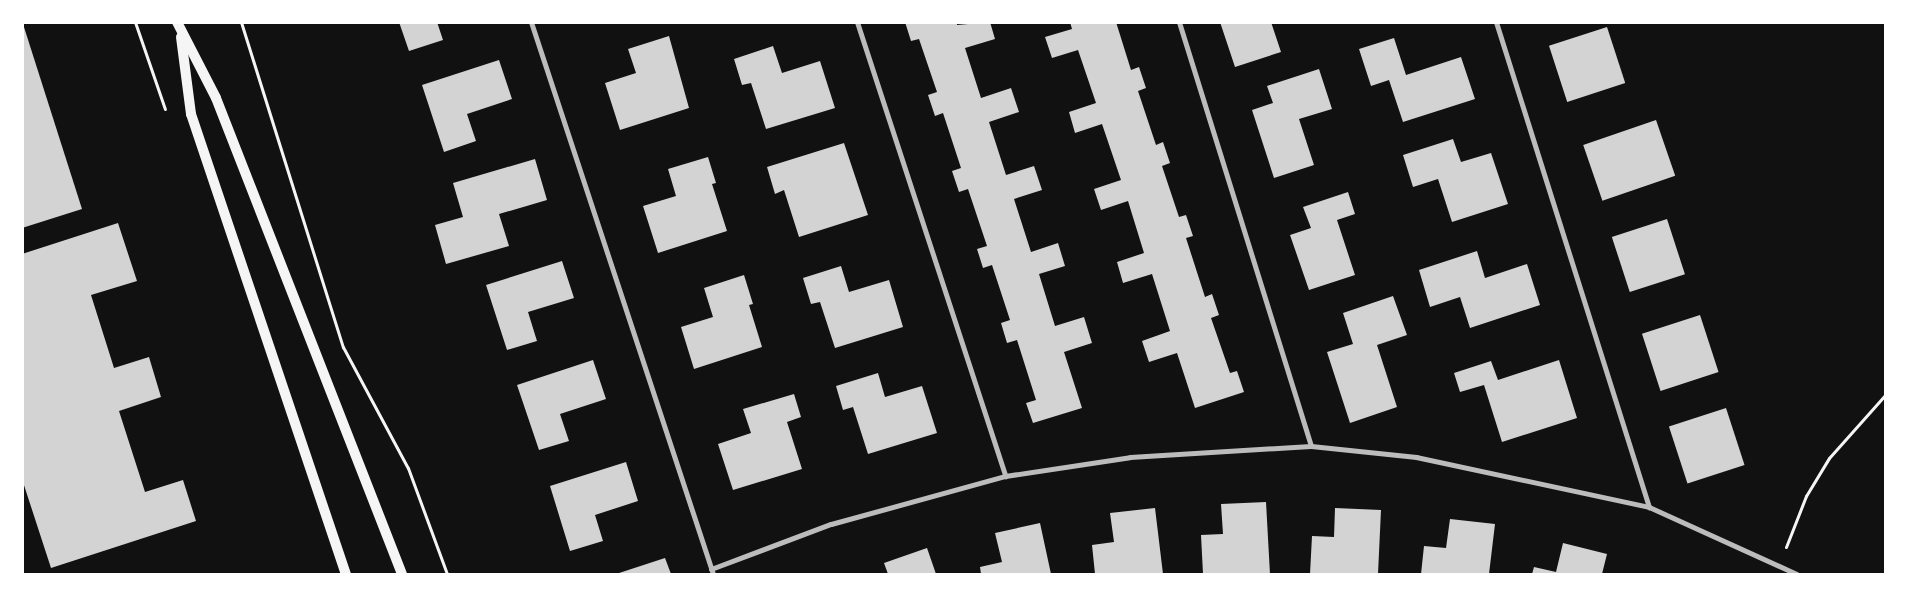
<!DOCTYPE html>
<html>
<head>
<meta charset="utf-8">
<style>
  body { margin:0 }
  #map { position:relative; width:1908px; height:597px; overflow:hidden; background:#111; font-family:Inter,sans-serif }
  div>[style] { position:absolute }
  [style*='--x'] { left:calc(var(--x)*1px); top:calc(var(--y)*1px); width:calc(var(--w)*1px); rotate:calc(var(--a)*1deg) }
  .building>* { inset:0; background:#d3d3d3; transform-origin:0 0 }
  .path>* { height:3px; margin:-1.5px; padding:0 1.5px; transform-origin:1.5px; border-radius:1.5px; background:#f5f5f5 }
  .minor>* { height:5px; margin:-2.5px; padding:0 2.5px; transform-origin:2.5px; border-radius:2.5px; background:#bcbcbc }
  .secondary>* { height:10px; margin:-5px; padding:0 5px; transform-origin:5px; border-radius:5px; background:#f5f5f5 }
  span { translate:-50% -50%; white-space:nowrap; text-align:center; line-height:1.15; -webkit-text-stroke:4px #fff; paint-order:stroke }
  .frame { position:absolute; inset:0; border:24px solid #fff; pointer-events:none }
</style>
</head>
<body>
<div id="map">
  <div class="building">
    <i style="clip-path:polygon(399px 22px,437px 22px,443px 40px,409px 51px)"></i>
    <i style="clip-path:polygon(905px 22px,957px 22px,957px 25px,990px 22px,995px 39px,965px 48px,981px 98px,1011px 88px,1019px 112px,989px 122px,1006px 175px,1034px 166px,1042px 190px,1014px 199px,1031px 252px,1058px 243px,1065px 266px,1039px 274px,1055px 326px,1084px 317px,1092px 343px,1064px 352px,1082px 408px,1033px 423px,1026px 403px,1036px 400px,1017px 340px,1007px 343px,1001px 323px,1010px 320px,992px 265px,983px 268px,977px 249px,987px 246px,968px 189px,959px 192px,952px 171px,961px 168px,943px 113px,935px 116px,928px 95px,937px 92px,919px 39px,911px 41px)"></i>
    <i style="clip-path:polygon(1070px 22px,1116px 22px,1131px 70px,1139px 67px,1146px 88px,1138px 91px,1156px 145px,1163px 142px,1170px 163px,1162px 166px,1179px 217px,1186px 215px,1193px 236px,1186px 238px,1205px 297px,1212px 294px,1219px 315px,1211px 318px,1230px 373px,1237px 371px,1244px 392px,1195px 408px,1177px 353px,1149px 362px,1142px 341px,1170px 331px,1152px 274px,1123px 283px,1117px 262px,1144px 253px,1128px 201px,1101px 210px,1094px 189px,1121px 180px,1102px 124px,1075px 133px,1069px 112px,1096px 103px,1078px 50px,1052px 58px,1045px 37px,1072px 29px)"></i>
    <i style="clip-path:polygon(1220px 22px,1271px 22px,1281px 52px,1235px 67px)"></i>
    <i style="clip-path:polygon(23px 24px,82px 209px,22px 228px,22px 25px)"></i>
    <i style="left:1607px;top:27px;width:59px;height:61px;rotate:72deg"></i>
    <i style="clip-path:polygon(669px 36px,689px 108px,620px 130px,605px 83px,636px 73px,628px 49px)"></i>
    <i style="clip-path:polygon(1394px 38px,1406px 75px,1461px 57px,1475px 99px,1403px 122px,1389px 80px,1371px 86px,1359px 49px)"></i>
    <i style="clip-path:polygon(773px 46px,782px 73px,820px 61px,835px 108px,766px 129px,751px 83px,742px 85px,734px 59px)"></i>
    <i style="clip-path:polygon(499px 60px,512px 99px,467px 114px,476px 141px,444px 152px,422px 85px)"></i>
    <i style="clip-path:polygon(1319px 69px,1332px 109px,1299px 119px,1314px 165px,1274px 178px,1252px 110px,1273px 103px,1267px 86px)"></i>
    <i style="left:1656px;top:120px;width:59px;height:77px;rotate:71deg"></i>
    <i style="clip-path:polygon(1453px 139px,1461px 162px,1491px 153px,1508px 204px,1452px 222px,1438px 179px,1413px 187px,1403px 155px)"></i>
    <i style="clip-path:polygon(844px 143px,868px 215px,799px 237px,784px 190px,775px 194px,767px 167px)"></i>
    <i style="clip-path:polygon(708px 157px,716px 183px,712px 184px,727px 231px,658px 253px,643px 206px,676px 196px,668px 169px)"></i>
    <i style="clip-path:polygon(535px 159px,547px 200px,499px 214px,509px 246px,446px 264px,435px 225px,463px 217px,453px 183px)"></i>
    <i style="clip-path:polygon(1348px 192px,1355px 214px,1337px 220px,1355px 275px,1309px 290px,1290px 235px,1311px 228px,1303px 207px)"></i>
    <i style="left:1667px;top:219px;width:58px;height:58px;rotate:72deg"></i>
    <i style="clip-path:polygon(118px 223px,137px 281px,91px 295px,114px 368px,149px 357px,161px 397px,119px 411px,145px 492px,183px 480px,196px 521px,51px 568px,22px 479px,22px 254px)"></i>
    <i style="clip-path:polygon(1477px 251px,1485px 278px,1527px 264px,1540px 305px,1470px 328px,1460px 297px,1430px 307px,1419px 270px)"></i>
    <i style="clip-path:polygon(562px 261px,574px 298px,528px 312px,537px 341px,507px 350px,486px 285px)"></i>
    <i style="clip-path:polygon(841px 266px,849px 292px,889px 280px,903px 327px,835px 348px,820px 302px,811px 304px,803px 278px)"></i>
    <i style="clip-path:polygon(744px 275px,753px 304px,749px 305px,762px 347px,694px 369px,681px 327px,713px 317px,704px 288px)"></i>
    <i style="clip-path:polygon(1393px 296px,1407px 335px,1377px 345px,1397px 407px,1350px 423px,1327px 352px,1353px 344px,1343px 313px)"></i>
    <i style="left:1700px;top:315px;width:60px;height:61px;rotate:72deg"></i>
    <i style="clip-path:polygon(593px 360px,606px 399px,560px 414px,569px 441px,539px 450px,517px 385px)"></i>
    <i style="clip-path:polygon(1559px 360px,1577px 418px,1502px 442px,1484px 385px,1460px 392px,1454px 373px,1491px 361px,1498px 380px)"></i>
    <i style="clip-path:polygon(878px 373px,885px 397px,922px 386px,937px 433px,868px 454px,853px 407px,843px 410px,836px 386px)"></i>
    <i style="clip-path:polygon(794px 394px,801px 417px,787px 422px,802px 469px,733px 490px,718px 444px,751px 433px,743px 409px)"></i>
    <i style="left:1726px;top:408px;width:60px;height:60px;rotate:72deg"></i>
    <i style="clip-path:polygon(626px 462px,638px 501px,595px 515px,603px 541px,570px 551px,550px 486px)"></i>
    <i style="clip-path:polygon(1266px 502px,1270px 574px,1203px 574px,1201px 535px,1223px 534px,1221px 504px)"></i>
    <i style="clip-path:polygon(1155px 508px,1163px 574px,1095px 574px,1092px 545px,1114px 542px,1110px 513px)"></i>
    <i style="clip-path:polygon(1335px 508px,1381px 510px,1378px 574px,1310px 574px,1312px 536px,1334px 537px)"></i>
    <i style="clip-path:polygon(1450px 519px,1495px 524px,1489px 574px,1421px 574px,1424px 546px,1446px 548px)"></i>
    <i style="clip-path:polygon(1040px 523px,1051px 574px,981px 574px,980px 567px,1002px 562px,995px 533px)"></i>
    <i style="clip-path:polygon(1563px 543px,1607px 554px,1602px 574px,1532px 574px,1534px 567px,1556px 572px)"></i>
    <i style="clip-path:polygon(927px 548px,936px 574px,888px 574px,884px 563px)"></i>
    <i style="clip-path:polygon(665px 558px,671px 574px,616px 574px)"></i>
  </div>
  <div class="path">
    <i style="--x:135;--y:22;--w:92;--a:71"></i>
    <i style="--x:241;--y:22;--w:341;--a:72.6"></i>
    <i style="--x:343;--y:347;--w:137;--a:61.8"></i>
    <i style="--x:408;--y:468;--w:113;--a:69.8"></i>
    <i style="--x:1786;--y:547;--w:55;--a:-68.6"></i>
    <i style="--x:1806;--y:496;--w:44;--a:-58.8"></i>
    <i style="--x:1829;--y:458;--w:86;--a:-48.3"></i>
  </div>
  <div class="minor">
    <i style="--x:531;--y:22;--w:581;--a:71.75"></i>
    <i style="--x:857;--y:22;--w:478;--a:71.9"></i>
    <i style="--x:1179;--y:22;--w:444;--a:72.7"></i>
    <i style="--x:1496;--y:22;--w:509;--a:72.49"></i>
    <i style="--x:711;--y:569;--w:128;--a:-20.6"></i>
    <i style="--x:831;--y:524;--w:180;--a:-15.4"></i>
    <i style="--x:1005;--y:476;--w:126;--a:-8.6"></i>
    <i style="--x:1130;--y:457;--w:181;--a:-3.5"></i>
    <i style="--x:1311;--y:446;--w:106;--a:6"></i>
    <i style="--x:1416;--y:457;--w:238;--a:12.1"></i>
    <i style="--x:1649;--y:507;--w:162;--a:24.4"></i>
  </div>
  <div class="secondary">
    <i style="--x:177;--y:22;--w:85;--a:62.8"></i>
    <i style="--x:216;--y:98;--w:511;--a:68.66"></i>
    <i style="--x:181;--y:37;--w:78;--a:82.6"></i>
    <i style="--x:191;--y:114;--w:485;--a:71.4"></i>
  </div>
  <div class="frame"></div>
</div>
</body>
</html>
